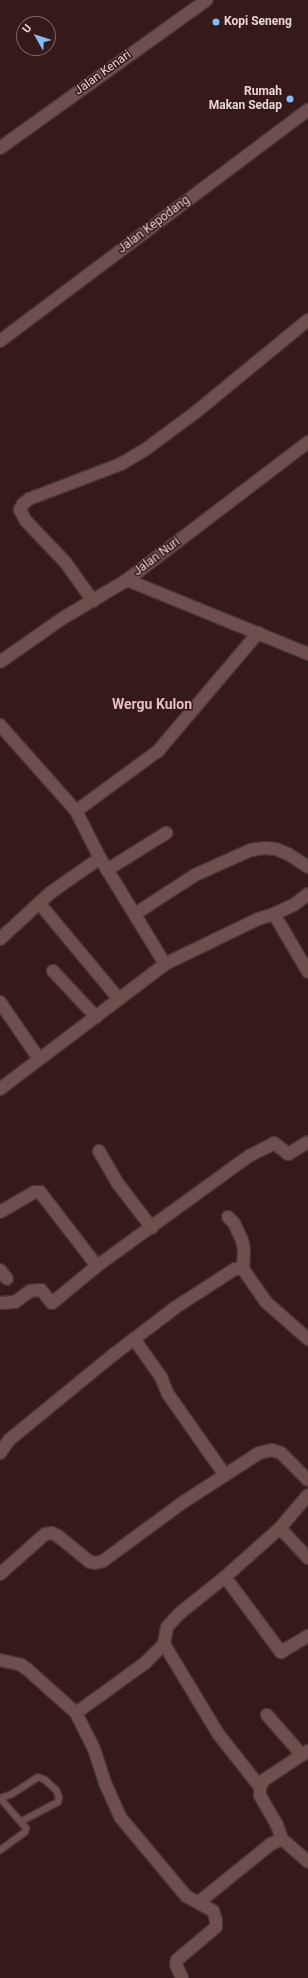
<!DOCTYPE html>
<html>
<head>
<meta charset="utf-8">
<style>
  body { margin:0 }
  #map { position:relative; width:308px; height:1978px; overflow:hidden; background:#361a1a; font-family:Roboto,sans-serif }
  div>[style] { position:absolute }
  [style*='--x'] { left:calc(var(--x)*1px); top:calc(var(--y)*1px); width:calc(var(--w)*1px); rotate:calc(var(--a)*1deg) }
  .roads { filter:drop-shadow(1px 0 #4d3637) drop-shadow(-1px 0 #4d3637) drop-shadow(0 1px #4d3637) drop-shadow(0 -1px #4d3637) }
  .lane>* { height:6px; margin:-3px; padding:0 3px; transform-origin:3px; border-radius:3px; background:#6f4e4e }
  .street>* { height:12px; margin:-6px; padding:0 6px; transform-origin:6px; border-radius:6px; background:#6f4e4e }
  .secondary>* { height:12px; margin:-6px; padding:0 6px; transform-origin:6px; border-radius:6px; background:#6f4e4e }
  .dots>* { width:11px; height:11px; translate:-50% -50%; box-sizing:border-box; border:2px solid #361a1a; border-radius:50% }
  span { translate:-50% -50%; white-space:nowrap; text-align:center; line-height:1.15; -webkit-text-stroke:3px #361a1a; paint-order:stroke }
  .poi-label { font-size:12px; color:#e8d4d4; font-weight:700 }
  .left { translate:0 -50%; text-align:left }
  .right { translate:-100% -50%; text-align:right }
  .street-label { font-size:12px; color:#e8d4d4 }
  .quarter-label { font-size:14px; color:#e6bebe; font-weight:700 }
  .north { position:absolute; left:16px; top:16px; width:40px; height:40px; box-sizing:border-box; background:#361a1a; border:1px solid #7d6464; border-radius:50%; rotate:309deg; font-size:11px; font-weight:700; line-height:16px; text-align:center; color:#e8d4d4 }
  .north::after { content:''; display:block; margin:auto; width:14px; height:18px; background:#81bdfa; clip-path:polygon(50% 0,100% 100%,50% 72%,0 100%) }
</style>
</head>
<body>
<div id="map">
  <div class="roads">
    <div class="lane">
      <i style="--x:0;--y:1798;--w:13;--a:-18"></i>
      <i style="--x:12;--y:1794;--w:31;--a:-33"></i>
      <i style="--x:38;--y:1777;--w:8;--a:23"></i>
      <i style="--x:45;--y:1780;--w:15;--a:42"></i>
      <i style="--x:56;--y:1790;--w:8;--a:67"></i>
      <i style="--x:59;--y:1797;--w:5;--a:101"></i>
      <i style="--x:58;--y:1802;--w:41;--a:152.2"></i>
      <i style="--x:0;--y:1798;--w:40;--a:49"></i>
      <i style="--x:26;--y:1828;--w:4;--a:104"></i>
      <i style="--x:25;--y:1832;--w:31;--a:144"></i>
    </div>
    <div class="street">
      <i style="--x:0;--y:148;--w:254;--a:-35.6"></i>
      <i style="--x:0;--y:341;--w:385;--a:-36.9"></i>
      <i style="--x:127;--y:580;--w:196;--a:22.2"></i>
      <i style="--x:93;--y:601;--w:47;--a:-125.4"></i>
      <i style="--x:66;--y:563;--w:58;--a:-133.6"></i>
      <i style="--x:26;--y:521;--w:13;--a:-119"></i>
      <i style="--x:20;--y:510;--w:7;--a:-63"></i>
      <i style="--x:23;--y:504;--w:8;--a:-40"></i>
      <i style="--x:29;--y:499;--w:98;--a:-20.8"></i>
      <i style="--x:121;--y:464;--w:29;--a:-31"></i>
      <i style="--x:146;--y:449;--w:62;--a:-36.5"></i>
      <i style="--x:196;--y:412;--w:145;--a:-39.4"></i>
      <i style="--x:0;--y:725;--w:115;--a:48.5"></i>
      <i style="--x:76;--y:811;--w:53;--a:62.9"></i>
      <i style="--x:100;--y:858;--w:124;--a:58.5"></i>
      <i style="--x:76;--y:811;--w:102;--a:-36.2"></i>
      <i style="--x:158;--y:751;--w:155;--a:-49.7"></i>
      <i style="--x:107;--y:870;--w:70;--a:-32.1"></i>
      <i style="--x:39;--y:903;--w:125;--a:50.2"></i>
      <i style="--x:135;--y:914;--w:72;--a:-33"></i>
      <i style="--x:195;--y:875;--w:61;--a:-24.1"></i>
      <i style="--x:251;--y:850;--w:13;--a:-9"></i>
      <i style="--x:264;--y:848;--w:12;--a:5"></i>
      <i style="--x:276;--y:849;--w:13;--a:23"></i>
      <i style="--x:288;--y:854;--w:24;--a:33"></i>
      <i style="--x:274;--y:914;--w:23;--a:-25"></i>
      <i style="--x:295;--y:904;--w:16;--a:-38"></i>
      <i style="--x:0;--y:939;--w:68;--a:-42.6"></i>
      <i style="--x:50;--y:893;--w:61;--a:-35"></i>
      <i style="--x:53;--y:971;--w:63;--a:46.9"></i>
      <i style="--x:0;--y:1002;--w:69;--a:55.6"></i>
      <i style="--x:0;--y:1089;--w:207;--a:-37.1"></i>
      <i style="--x:165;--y:964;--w:103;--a:-25.8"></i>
      <i style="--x:258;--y:919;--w:17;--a:-17"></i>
      <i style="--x:274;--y:914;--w:67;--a:59.6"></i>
      <i style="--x:99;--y:1151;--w:39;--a:60"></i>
      <i style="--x:119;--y:1185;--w:54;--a:52.5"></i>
      <i style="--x:0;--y:1212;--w:39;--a:-30"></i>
      <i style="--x:34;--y:1192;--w:6;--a:0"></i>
      <i style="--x:40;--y:1192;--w:93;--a:52.4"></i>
      <i style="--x:228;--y:1217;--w:8;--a:45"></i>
      <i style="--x:234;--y:1223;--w:19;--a:65"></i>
      <i style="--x:242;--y:1240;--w:10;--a:79"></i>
      <i style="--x:244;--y:1250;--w:19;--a:93"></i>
      <i style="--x:0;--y:1270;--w:11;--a:52"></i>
      <i style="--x:0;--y:1303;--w:15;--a:-4"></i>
      <i style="--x:15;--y:1302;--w:19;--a:-36"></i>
      <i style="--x:30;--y:1291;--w:11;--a:-5"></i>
      <i style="--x:41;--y:1290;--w:17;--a:50"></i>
      <i style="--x:52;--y:1303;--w:58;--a:-39.4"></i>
      <i style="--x:97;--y:1266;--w:188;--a:-35.9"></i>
      <i style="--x:249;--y:1156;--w:28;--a:-27"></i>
      <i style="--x:274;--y:1143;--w:18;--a:38"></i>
      <i style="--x:288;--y:1154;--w:23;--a:-31"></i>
      <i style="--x:134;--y:1339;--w:47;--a:54.6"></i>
      <i style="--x:161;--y:1377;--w:18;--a:68"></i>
      <i style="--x:168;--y:1394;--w:99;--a:54.9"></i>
      <i style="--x:0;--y:1453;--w:16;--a:-55"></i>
      <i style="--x:9;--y:1440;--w:134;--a:-39.3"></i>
      <i style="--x:113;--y:1355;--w:79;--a:-37.3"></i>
      <i style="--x:176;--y:1307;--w:70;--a:-32.8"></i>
      <i style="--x:235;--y:1269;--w:8;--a:0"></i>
      <i style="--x:243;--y:1269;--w:40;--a:55.1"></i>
      <i style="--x:266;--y:1302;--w:56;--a:41.4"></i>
      <i style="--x:280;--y:1528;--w:41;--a:47"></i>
      <i style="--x:0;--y:1574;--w:60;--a:-41.6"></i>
      <i style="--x:45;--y:1534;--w:7;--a:-8"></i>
      <i style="--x:52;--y:1533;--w:7;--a:27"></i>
      <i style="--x:58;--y:1536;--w:41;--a:39.1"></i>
      <i style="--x:90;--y:1562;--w:5;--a:11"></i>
      <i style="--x:95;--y:1563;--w:8;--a:-14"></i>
      <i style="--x:103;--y:1561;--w:98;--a:-36.3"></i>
      <i style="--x:182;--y:1503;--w:92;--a:-33"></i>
      <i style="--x:259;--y:1453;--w:13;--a:-13"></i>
      <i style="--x:272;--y:1450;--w:9;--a:18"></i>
      <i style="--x:281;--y:1453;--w:38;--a:45"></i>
      <i style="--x:225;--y:1577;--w:94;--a:53.3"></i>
      <i style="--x:281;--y:1652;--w:31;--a:-31"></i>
      <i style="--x:164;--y:1644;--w:106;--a:58.9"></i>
      <i style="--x:219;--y:1735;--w:66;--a:51.7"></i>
      <i style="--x:0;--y:1660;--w:22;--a:13"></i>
      <i style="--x:21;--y:1665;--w:7;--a:34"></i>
      <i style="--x:27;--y:1669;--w:66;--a:41.9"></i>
      <i style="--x:76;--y:1713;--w:40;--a:63.4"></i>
      <i style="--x:94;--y:1749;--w:38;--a:72"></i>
      <i style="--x:106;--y:1785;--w:36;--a:66"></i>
      <i style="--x:121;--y:1818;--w:102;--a:50.2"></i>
      <i style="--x:186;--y:1896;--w:31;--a:29"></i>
      <i style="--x:213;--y:1911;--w:9;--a:72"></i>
      <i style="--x:216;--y:1920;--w:7;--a:90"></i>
      <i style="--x:216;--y:1927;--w:51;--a:139.8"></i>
      <i style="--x:177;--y:1960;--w:5;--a:101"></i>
      <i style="--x:176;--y:1965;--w:14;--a:65"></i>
      <i style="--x:76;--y:1713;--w:85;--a:-35.9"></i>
      <i style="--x:145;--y:1663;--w:27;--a:-45"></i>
      <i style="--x:164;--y:1644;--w:17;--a:-80"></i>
      <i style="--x:167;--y:1627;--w:19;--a:-47"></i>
      <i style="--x:180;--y:1613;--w:58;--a:-38.7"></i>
      <i style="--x:225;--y:1577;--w:74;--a:-41.7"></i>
      <i style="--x:280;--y:1528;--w:43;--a:-49.7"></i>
      <i style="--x:267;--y:1715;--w:53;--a:48.8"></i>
      <i style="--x:282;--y:1839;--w:35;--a:41"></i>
      <i style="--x:199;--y:1902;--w:92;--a:-38.9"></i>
      <i style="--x:271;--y:1844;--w:12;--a:-24"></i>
      <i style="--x:282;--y:1839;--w:15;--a:-110"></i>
      <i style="--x:277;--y:1825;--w:34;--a:-120"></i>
      <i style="--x:260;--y:1795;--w:8;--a:-90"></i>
      <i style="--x:260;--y:1787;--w:8;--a:-60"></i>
      <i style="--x:264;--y:1780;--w:53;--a:-33.4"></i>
    </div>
    <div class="secondary">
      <i style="--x:0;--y:662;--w:77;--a:-34.9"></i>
      <i style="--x:63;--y:618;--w:74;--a:-30.7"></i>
      <i style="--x:127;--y:580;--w:228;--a:-37.3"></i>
    </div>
  </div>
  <div class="dots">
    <i style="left:216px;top:22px;background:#81bdfa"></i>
    <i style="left:290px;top:99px;background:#81bdfa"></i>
  </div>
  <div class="poi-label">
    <span class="left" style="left:224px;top:22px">Kopi Seneng</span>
    <span class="right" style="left:282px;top:99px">Rumah<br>Makan Sedap</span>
  </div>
  <div class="street-label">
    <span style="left:103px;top:73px;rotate:-36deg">Jalan Kenari</span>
    <span style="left:154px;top:225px;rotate:-37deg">Jalan Kepodang</span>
    <span style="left:157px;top:557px;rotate:-37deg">Jalan Nuri</span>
  </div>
  <div class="quarter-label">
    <span style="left:152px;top:704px">Wergu Kulon</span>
  </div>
  <div class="north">U</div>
</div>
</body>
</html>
